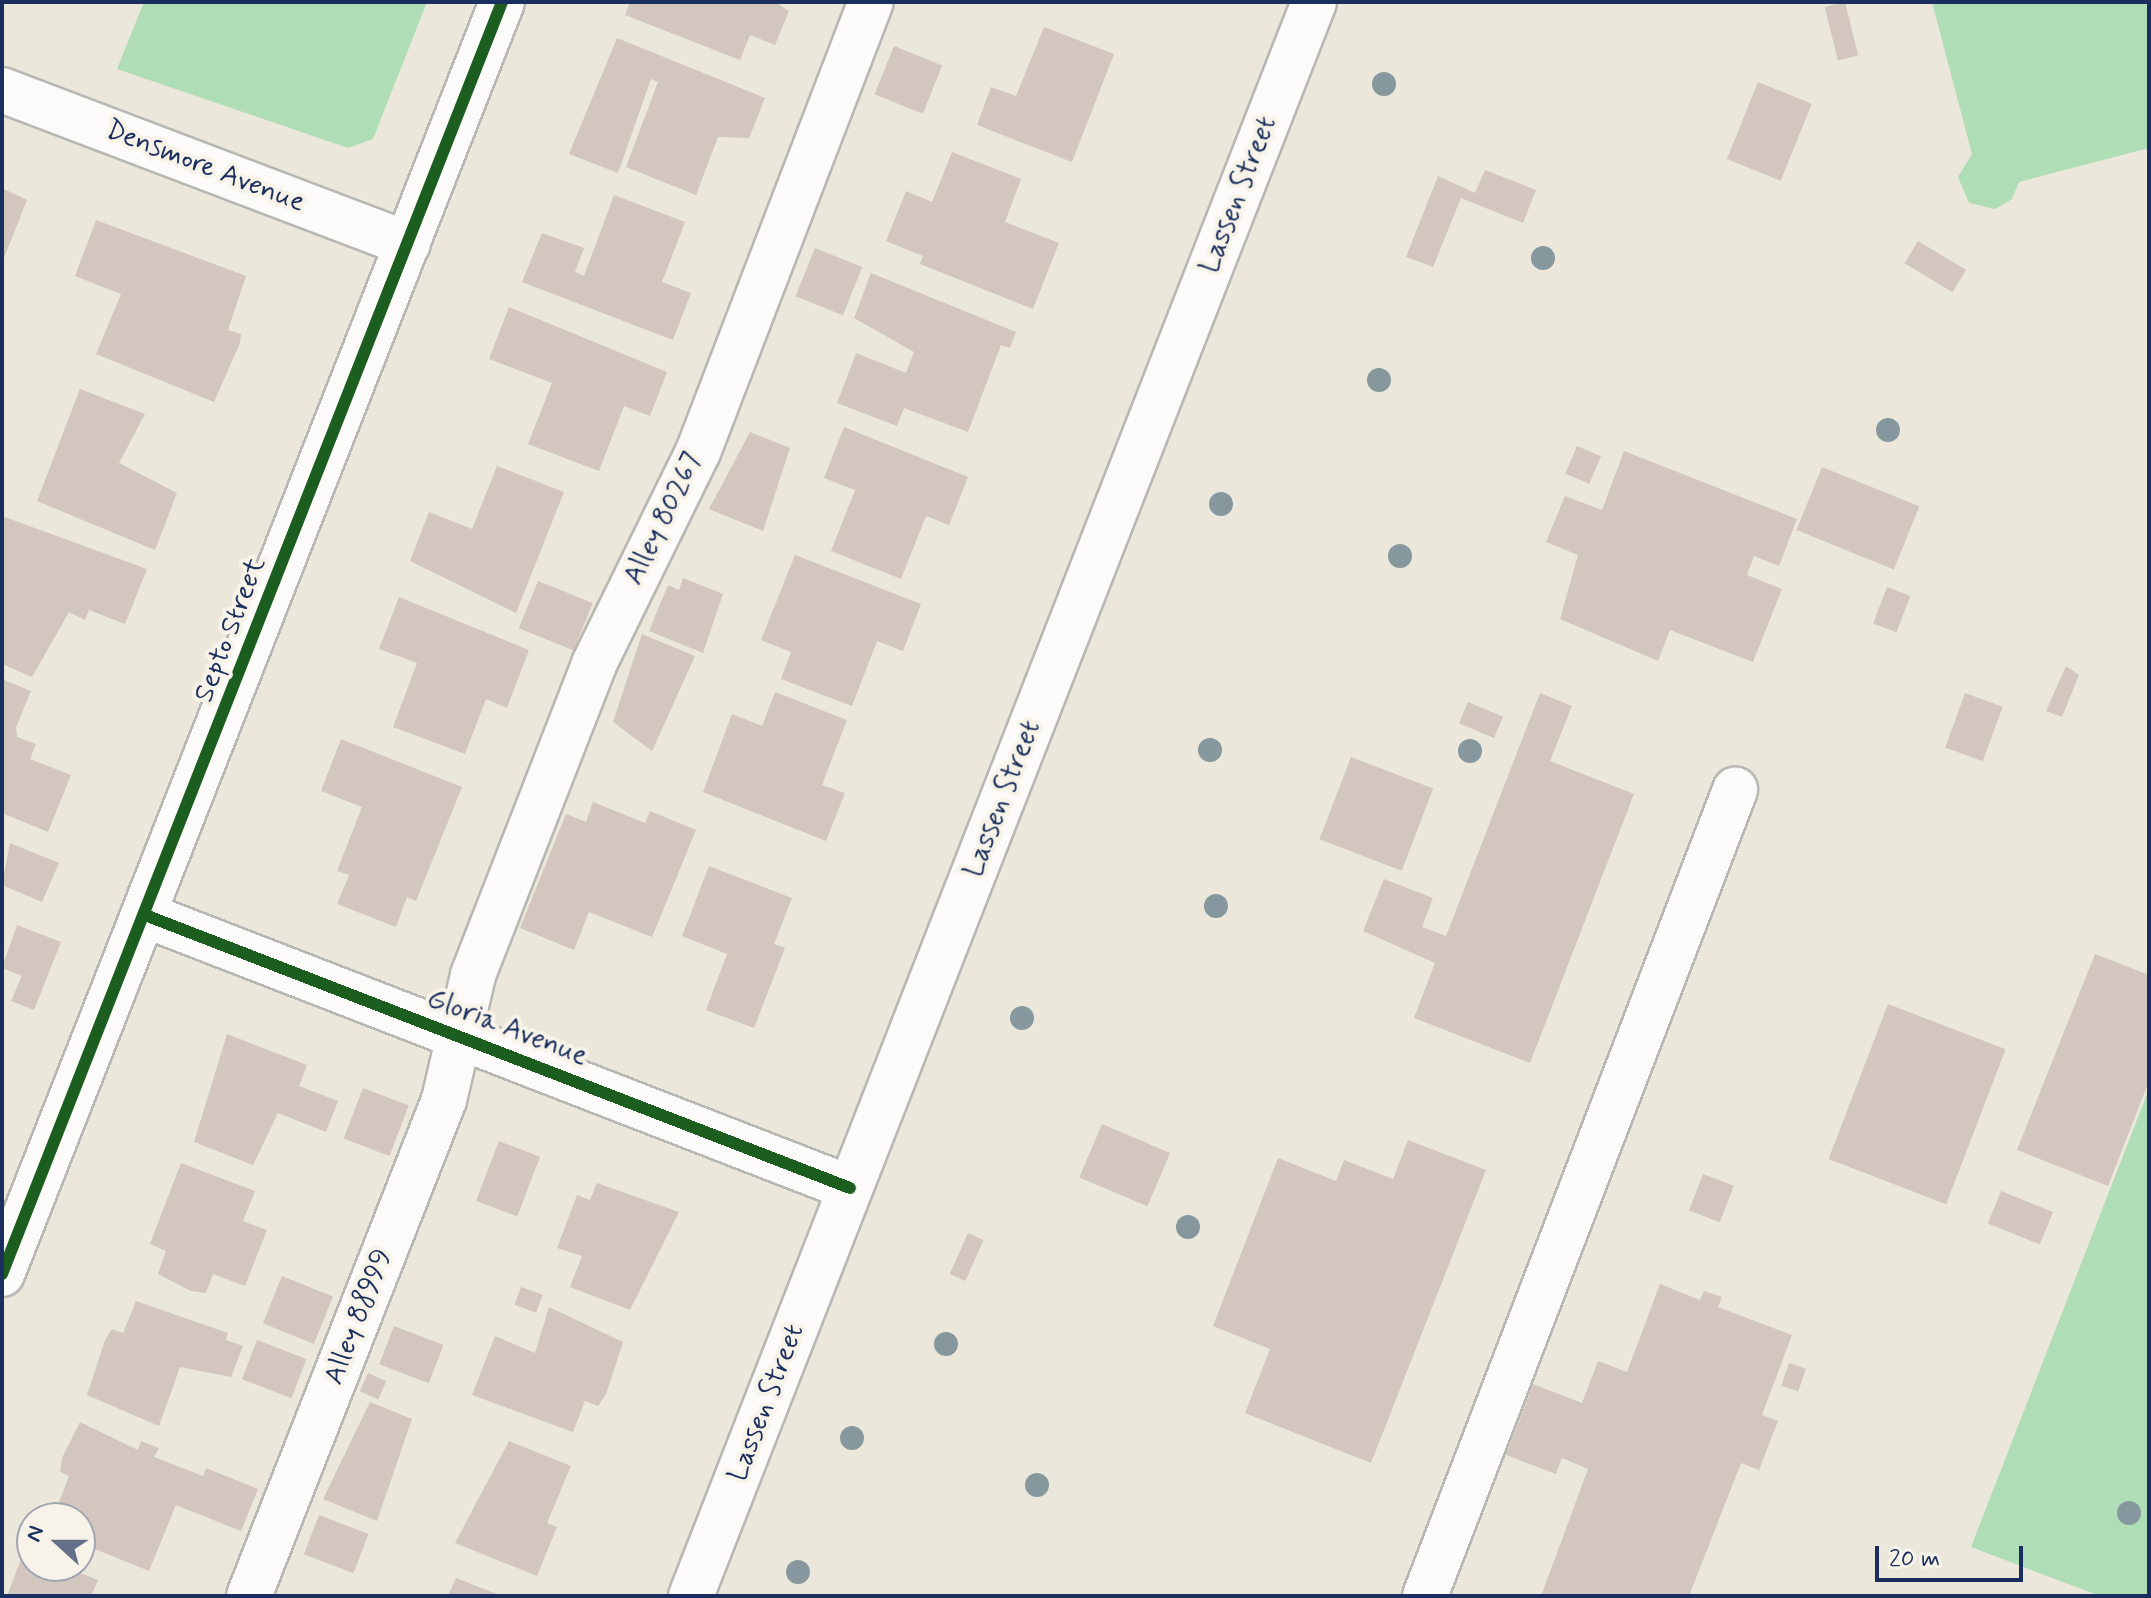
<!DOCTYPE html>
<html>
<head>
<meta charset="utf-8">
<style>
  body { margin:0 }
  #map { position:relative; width:2151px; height:1598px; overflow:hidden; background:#ebe7da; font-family:Mynerve,sans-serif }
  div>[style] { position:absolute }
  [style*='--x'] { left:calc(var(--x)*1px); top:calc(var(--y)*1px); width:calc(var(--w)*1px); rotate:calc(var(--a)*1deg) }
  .green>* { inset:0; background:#aeddb6 }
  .building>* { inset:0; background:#d3c6be; transform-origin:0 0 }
  .roads { filter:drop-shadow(2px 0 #b7b7b3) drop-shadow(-2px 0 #b7b7b3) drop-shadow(0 2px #b7b7b3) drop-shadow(0 -2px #b7b7b3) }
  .minor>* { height:44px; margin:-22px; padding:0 22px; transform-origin:22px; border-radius:22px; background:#fcfbf9 }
  .major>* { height:44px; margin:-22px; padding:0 22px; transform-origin:22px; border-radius:22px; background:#fcfbf9 }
  .cycleway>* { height:12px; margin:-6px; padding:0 6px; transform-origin:6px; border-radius:6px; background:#1b5e20 }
  .trees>* { width:24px; height:24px; margin:-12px; border-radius:50%; background:#86989e }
  span { translate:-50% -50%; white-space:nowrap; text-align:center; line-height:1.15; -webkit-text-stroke:8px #f7f3e8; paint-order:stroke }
  .street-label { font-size:28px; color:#1b2f5e }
  .frame { position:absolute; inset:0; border:4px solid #1b2f5e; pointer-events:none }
  .north { position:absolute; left:16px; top:1502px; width:80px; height:80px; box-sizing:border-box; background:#f7f3e8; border:2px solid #9fa5b1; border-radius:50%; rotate:291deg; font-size:22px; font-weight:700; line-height:32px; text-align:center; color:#1b2f5e }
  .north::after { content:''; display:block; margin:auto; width:28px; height:36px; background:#646f89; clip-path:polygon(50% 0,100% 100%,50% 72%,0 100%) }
  .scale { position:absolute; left:1875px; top:1546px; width:148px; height:36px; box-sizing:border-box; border:4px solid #1b2f5e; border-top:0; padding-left:10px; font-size:24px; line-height:28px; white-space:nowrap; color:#1b2f5e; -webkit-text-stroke:6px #f7f3e8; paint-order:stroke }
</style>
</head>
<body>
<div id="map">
  <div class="green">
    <i style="clip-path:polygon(144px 2px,427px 2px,373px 139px,348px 148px,117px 69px)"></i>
    <i style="clip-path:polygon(1932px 2px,2149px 2px,2149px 148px,2019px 182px,2012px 199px,1995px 209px,1969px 203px,1958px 177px,1972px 154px)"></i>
    <i style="clip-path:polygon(2149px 1089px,2149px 1596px,2100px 1596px,1971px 1547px)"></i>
  </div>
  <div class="building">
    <i style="clip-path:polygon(630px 2px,775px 2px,789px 11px,775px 45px,750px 35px,740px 60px,625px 15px)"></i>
    <i style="left:1845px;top:2px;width:55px;height:21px;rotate:76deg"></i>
    <i style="clip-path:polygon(1044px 27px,1114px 54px,1072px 162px,977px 125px,991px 87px,1016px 96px)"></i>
    <i style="clip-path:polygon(617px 38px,765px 98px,749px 138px,718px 137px,696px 195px,626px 167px,658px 82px,651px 79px,618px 173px,569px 154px)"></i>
    <i style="left:894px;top:46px;width:52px;height:52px;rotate:22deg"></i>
    <i style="left:1758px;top:82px;width:58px;height:83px;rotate:22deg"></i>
    <i style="clip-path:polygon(952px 152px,1021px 179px,1005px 222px,1059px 243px,1033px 309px,920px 264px,923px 256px,886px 241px,906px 191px,932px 202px)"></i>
    <i style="clip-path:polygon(1485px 170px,1536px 190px,1523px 223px,1461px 198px,1433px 267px,1406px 257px,1438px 176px,1475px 193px)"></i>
    <i style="clip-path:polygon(2px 188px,27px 200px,2px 263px)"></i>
    <i style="clip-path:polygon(614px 195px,685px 222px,662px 282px,691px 293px,673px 340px,522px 282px,542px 233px,584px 248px,575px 272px,584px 276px)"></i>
    <i style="clip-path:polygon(96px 220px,246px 276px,228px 330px,241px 334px,240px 343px,214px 402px,96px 354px,121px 294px,75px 276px)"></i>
    <i style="left:1918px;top:241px;width:56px;height:26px;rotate:31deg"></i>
    <i style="left:815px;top:248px;width:51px;height:52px;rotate:22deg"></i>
    <i style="clip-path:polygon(871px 273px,1016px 332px,1010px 348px,1001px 345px,968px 432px,904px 408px,897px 426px,837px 403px,856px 353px,906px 373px,914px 352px,854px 318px)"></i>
    <i style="clip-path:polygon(509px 307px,667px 372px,650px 416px,624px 406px,599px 471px,528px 444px,552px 383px,489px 359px)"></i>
    <i style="clip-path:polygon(80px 389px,145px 414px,119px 463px,177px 493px,155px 550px,37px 501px)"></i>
    <i style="clip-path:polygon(844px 427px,968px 477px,949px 525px,926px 516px,901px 579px,831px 551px,855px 490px,824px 478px)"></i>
    <i style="clip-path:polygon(750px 432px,790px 448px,763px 531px,709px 509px)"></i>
    <i style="left:1577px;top:446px;width:26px;height:30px;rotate:23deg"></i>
    <i style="clip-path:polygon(1624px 451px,1797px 519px,1779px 566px,1754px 556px,1747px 575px,1782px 589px,1753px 662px,1670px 630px,1658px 661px,1560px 619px,1578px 555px,1546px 542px,1565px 496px,1602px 510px)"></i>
    <i style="clip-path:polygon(497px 466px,564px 492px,516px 613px,410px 561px,429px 512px,472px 529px)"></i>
    <i style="left:1822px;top:467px;width:105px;height:68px;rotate:22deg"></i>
    <i style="clip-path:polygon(2px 516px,147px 569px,125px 624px,89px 610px,85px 620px,69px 612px,32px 677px,2px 664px)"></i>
    <i style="clip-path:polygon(795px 555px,921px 604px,903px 651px,877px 641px,852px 706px,781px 679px,791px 652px,761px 640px)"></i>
    <i style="clip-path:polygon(683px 578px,723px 594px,703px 653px,649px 631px,668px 585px,679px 590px)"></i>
    <i style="left:538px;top:581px;width:59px;height:51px;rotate:22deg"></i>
    <i style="left:1887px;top:587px;width:25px;height:39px;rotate:21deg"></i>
    <i style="clip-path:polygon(399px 597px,529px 650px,507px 708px,486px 699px,465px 754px,393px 727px,417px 663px,379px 649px)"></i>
    <i style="clip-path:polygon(642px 634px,695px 656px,652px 751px,613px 722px)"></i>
    <i style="clip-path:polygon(2066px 666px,2079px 675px,2062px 717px,2046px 711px)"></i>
    <i style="clip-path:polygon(2px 679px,31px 691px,16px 727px,17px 737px,36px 744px,30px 759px,71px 775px,48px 832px,2px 813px)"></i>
    <i style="clip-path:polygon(775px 692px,847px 720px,822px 785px,845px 793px,826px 841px,703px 792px,732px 714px,762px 726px)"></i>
    <i style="clip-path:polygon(1540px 693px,1572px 706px,1550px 761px,1634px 794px,1530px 1063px,1414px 1018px,1435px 963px,1363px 931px,1384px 879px,1433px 898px,1422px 927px,1446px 936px)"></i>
    <i style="left:1965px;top:693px;width:40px;height:58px;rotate:20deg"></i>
    <i style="left:1468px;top:702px;width:38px;height:23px;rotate:23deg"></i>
    <i style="clip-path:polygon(341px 739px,462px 787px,416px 901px,407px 897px,396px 927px,337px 904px,349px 875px,337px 871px,362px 807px,321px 791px)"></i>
    <i style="left:1351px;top:757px;width:88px;height:88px;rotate:21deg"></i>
    <i style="clip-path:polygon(593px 802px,645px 823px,650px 811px,696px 830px,652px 937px,589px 912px,574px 950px,520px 928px,566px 814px,586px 822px)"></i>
    <i style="clip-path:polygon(10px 843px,59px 863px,42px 902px,2px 885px)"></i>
    <i style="clip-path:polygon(709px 866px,792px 898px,774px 944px,785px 948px,754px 1028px,706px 1010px,727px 954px,682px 936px)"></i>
    <i style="clip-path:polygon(17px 925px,61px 942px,34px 1010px,11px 1001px,22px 976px,2px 968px)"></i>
    <i style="clip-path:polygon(2095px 954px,2149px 975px,2149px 1081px,2108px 1186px,2017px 1150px)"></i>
    <i style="left:1888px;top:1004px;width:126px;height:166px;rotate:21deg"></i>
    <i style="clip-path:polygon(227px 1034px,307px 1065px,299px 1086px,338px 1101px,326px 1132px,278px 1113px,253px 1165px,194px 1142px)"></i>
    <i style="left:363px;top:1088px;width:49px;height:54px;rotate:21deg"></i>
    <i style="left:1102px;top:1124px;width:74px;height:58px;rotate:23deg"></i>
    <i style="clip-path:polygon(1408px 1140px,1486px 1170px,1371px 1463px,1245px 1413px,1270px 1349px,1213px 1326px,1278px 1158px,1336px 1181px,1344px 1160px,1393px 1179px)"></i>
    <i style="left:499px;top:1141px;width:44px;height:64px;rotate:21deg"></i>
    <i style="clip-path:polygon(181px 1163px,255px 1191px,243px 1221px,267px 1230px,245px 1286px,213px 1274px,206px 1293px,191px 1291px,158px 1274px,166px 1251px,150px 1244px)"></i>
    <i style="left:1703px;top:1174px;width:33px;height:39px;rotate:21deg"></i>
    <i style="clip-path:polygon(597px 1183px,679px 1212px,630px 1310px,570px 1287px,582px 1256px,557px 1248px,577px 1195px,590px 1200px)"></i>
    <i style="left:2001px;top:1191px;width:56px;height:35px;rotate:22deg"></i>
    <i style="left:968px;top:1233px;width:17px;height:45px;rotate:24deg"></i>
    <i style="left:282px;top:1276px;width:55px;height:51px;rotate:22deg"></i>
    <i style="clip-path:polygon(1660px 1284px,1700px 1300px,1704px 1291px,1722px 1297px,1718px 1307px,1792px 1335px,1762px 1415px,1778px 1421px,1759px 1470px,1741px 1463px,1689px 1596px,1541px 1596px,1588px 1469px,1562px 1458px,1556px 1474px,1506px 1455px,1533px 1384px,1582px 1403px,1598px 1361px,1627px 1372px)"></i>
    <i style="left:521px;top:1287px;width:23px;height:19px;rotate:20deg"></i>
    <i style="clip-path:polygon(136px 1301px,228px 1333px,226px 1340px,243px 1346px,231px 1377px,180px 1367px,159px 1426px,87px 1395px,105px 1340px,112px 1329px,123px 1333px)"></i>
    <i style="clip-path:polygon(549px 1307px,623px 1342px,606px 1394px,598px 1406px,585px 1401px,573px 1432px,472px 1395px,495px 1336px,535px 1353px)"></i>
    <i style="left:394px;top:1326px;width:53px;height:41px;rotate:21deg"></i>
    <i style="left:257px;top:1340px;width:53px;height:42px;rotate:21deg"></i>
    <i style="left:1789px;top:1363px;width:18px;height:24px;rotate:19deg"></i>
    <i style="left:368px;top:1373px;width:20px;height:20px;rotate:24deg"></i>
    <i style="clip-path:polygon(370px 1402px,412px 1419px,377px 1521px,323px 1499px)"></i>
    <i style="clip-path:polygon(80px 1422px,138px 1450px,141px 1441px,159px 1448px,154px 1457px,203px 1476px,206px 1468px,258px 1489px,241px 1531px,176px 1505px,149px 1571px,80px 1543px,80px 1518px,53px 1518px,69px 1476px,60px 1472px,62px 1458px)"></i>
    <i style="clip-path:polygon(509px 1441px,571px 1466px,547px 1523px,557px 1527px,537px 1576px,455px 1543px)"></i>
    <i style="left:319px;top:1515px;width:53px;height:42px;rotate:21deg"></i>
    <i style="clip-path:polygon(24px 1551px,32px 1566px,62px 1566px,98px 1580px,91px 1596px,7px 1596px)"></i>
    <i style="clip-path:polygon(456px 1578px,502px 1596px,448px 1596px)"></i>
  </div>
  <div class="roads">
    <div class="minor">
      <i style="--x:2;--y:90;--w:434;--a:20.8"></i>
      <i style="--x:145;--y:915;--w:756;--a:21.17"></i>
      <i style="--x:2;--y:1274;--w:1367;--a:-68.54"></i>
      <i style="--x:249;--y:1596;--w:533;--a:-68.54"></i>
      <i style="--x:444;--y:1100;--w:128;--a:-76.9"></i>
      <i style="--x:473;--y:975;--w:334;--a:-68.7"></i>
      <i style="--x:594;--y:664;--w:236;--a:-63.9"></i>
      <i style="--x:698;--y:452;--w:482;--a:-69"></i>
      <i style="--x:1425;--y:1596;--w:864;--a:-68.96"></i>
    </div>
    <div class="major">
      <i style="--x:691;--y:1596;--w:1711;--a:-68.65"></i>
    </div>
  </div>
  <div class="cycleway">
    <i style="--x:145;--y:915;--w:756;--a:21.17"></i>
    <i style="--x:2;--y:1274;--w:1367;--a:-68.54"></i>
  </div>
  <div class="trees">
    <i style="left:1384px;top:84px"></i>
    <i style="left:1543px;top:258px"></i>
    <i style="left:1379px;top:380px"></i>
    <i style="left:1888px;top:430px"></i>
    <i style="left:1221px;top:504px"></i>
    <i style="left:1400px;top:556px"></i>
    <i style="left:1210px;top:750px"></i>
    <i style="left:1470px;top:751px"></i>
    <i style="left:1216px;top:906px"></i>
    <i style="left:1022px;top:1018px"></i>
    <i style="left:1188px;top:1227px"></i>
    <i style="left:946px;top:1344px"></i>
    <i style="left:852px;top:1438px"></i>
    <i style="left:1037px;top:1485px"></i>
    <i style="left:2129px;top:1513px"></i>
    <i style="left:798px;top:1572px"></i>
  </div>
  <div class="street-label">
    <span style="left:205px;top:167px;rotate:21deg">Densmore Avenue</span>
    <span style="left:1239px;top:195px;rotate:-69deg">Lassen Street</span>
    <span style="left:664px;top:519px;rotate:-64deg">Alley 80267</span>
    <span style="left:231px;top:630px;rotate:-69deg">Septo Street</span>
    <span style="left:1003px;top:799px;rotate:-69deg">Lassen Street</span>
    <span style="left:507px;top:1028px;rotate:21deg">Gloria Avenue</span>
    <span style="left:359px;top:1317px;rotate:-69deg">Alley 88999</span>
    <span style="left:767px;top:1403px;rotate:-69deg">Lassen Street</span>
  </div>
  <div class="frame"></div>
  <div class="north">N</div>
  <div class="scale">20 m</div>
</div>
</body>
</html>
